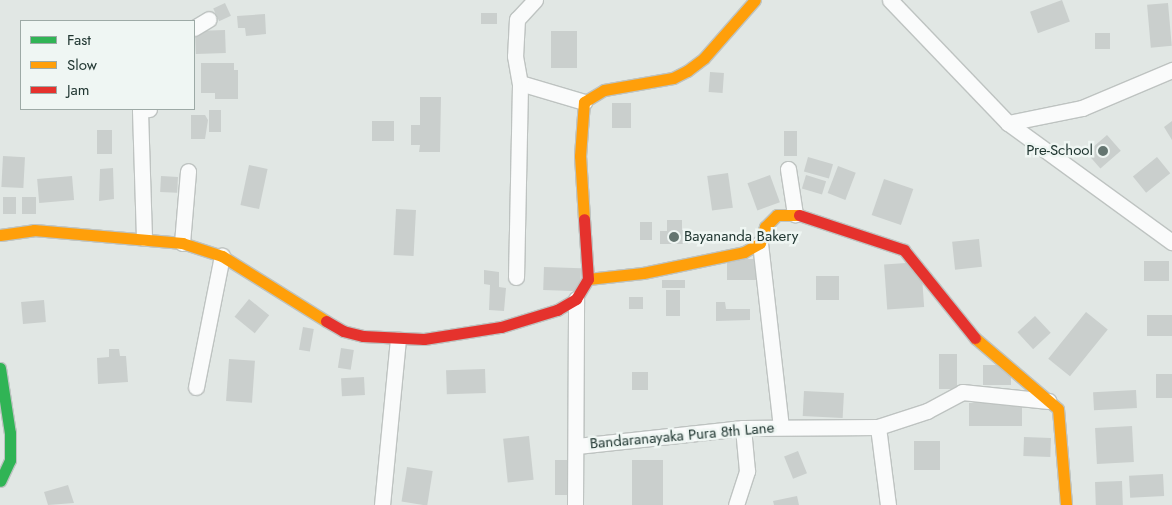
<!DOCTYPE html>
<html>
<head>
<meta charset="utf-8">
<style>
  body { margin:0 }
  #map { position:relative; width:1172px; height:505px; overflow:hidden; background:#e1e7e4; font-family:Jost,sans-serif }
  div>[style] { position:absolute }
  [style*='--x'] { left:calc(var(--x)*1px); top:calc(var(--y)*1px); width:calc(var(--w)*1px); rotate:calc(var(--a)*1deg) }
  .building>* { inset:0; background:#cacfcd; transform-origin:0 0 }
  .roads { filter:drop-shadow(1px 0 #bec3c1) drop-shadow(-1px 0 #bec3c1) drop-shadow(0 1px #bec3c1) drop-shadow(0 -1px #bec3c1) }
  .street>* { height:15px; margin:-7.5px; padding:0 7.5px; transform-origin:7.5px; border-radius:7.5px; background:#fafbfb }
  .fast>* { height:11px; margin:-5.5px; padding:0 5.5px; transform-origin:5.5px; border-radius:5.5px; background:#30b455 }
  .slow>* { height:11px; margin:-5.5px; padding:0 5.5px; transform-origin:5.5px; border-radius:5.5px; background:#ff9f0a }
  .jam>* { height:11px; margin:-5.5px; padding:0 5.5px; transform-origin:5.5px; border-radius:5.5px; background:#e5322d }
  .dots>* { width:14px; height:14px; translate:-50% -50%; box-sizing:border-box; border:2px solid #eff6f3; border-radius:50% }
  span { translate:-50% -50%; white-space:nowrap; text-align:center; line-height:1.15; -webkit-text-stroke:5px #eff6f3; paint-order:stroke }
  .poi-label { font-size:15px; color:#213732 }
  .right { translate:-100% -50%; text-align:right }
  .left { translate:0 -50%; text-align:left }
  .street-label { font-size:15px; color:#213732 }
  .legend { position:absolute; left:20px; top:20px; width:175px; height:90px; box-sizing:border-box; background:#eff6f3; border:1px solid #9daaa6; margin:0; padding:6px 9px; list-style:none; font-size:15px; color:#213732 }
  .legend li { display:flex; align-items:center; gap:10px; height:25px }
  .legend b { width:25px; border:1px solid #9daaa6 }
</style>
</head>
<body>
<div id="map">
  <div class="building">
    <i style="left:1062px;top:0;width:23px;height:34px;rotate:70deg"></i>
    <i style="left:225px;top:3px;width:14px;height:13px;rotate:65deg"></i>
    <i style="left:1168px;top:3px;width:43px;height:21px;rotate:85deg"></i>
    <i style="left:481px;top:13px;width:16px;height:11px"></i>
    <i style="clip-path:polygon(265px 14px,266px 34px,246px 36px,245px 28px,238px 28px,237px 16px)"></i>
    <i style="left:225px;top:30px;width:23px;height:30px;rotate:88deg"></i>
    <i style="left:551px;top:31px;width:26px;height:37px"></i>
    <i style="left:1095px;top:33px;width:15px;height:16px"></i>
    <i style="clip-path:polygon(201px 63px,234px 63px,234px 70px,238px 70px,238px 99px,215px 99px,215px 93px,201px 93px)"></i>
    <i style="left:710px;top:72px;width:14px;height:20px;rotate:4deg"></i>
    <i style="clip-path:polygon(420px 97px,441px 97px,440px 152px,419px 152px,420px 145px,411px 145px,411px 125px,420px 125px)"></i>
    <i style="left:612px;top:103px;width:19px;height:25px"></i>
    <i style="left:209px;top:110px;width:12px;height:22px"></i>
    <i style="clip-path:polygon(191px 115px,205px 115px,208px 120px,205px 139px,191px 139px)"></i>
    <i style="left:372px;top:121px;width:22px;height:20px"></i>
    <i style="clip-path:polygon(1172px 121px,1172px 140px,1164px 127px)"></i>
    <i style="left:97px;top:130px;width:15px;height:24px"></i>
    <i style="left:784px;top:131px;width:13px;height:25px"></i>
    <i style="left:1107px;top:135px;width:21px;height:27px;rotate:49deg"></i>
    <i style="left:3px;top:156px;width:22px;height:31px;rotate:3deg"></i>
    <i style="left:808px;top:157px;width:26px;height:15px;rotate:16deg"></i>
    <i style="left:1157px;top:157px;width:21px;height:31px;rotate:51deg"></i>
    <i style="left:249px;top:165px;width:19px;height:41px;rotate:12deg"></i>
    <i style="left:838px;top:166px;width:19px;height:29px;rotate:21deg"></i>
    <i style="clip-path:polygon(113px 168px,114px 199px,99px 201px,100px 169px)"></i>
    <i style="left:728px;top:173px;width:35px;height:21px;rotate:82deg"></i>
    <i style="left:770px;top:175px;width:29px;height:24px;rotate:70deg"></i>
    <i style="left:806px;top:175px;width:21px;height:14px;rotate:17deg"></i>
    <i style="left:72px;top:176px;width:24px;height:35px;rotate:85deg"></i>
    <i style="left:161px;top:176px;width:17px;height:16px;rotate:3deg"></i>
    <i style="left:884px;top:179px;width:31px;height:38px;rotate:19deg"></i>
    <i style="left:3px;top:197px;width:13px;height:17px"></i>
    <i style="left:22px;top:197px;width:14px;height:17px"></i>
    <i style="left:396px;top:209px;width:20px;height:46px;rotate:3deg"></i>
    <i style="clip-path:polygon(667px 220px,682px 220px,682px 230px,688px 231px,688px 244px,660px 244px,660px 231px,667px 231px)"></i>
    <i style="left:640px;top:222px;width:12px;height:18px"></i>
    <i style="left:979px;top:239px;width:28px;height:27px;rotate:84deg"></i>
    <i style="left:756px;top:259px;width:21px;height:29px;rotate:90deg"></i>
    <i style="left:1144px;top:261px;width:25px;height:20px"></i>
    <i style="left:921px;top:262px;width:45px;height:37px;rotate:86deg"></i>
    <i style="left:544px;top:267px;width:37px;height:23px;rotate:2deg"></i>
    <i style="clip-path:polygon(484px 270px,499px 272px,499px 287px,506px 288px,504px 311px,489px 310px,490px 285px,484px 284px)"></i>
    <i style="left:816px;top:276px;width:23px;height:24px"></i>
    <i style="left:662px;top:280px;width:23px;height:8px"></i>
    <i style="left:666px;top:290px;width:14px;height:26px"></i>
    <i style="left:629px;top:297px;width:14px;height:12px"></i>
    <i style="left:249px;top:299px;width:26px;height:23px;rotate:39deg"></i>
    <i style="left:44px;top:300px;width:22px;height:23px;rotate:85deg"></i>
    <i style="clip-path:polygon(716px 302px,725px 302px,726px 309px,750px 309px,750px 320px,716px 321px)"></i>
    <i style="left:1086px;top:312px;width:28px;height:60px;rotate:39deg"></i>
    <i style="left:1172px;top:315px;width:21px;height:25px;rotate:90deg"></i>
    <i style="left:1035px;top:316px;width:23px;height:24px;rotate:47deg"></i>
    <i style="left:303px;top:327px;width:11px;height:23px;rotate:10deg"></i>
    <i style="left:341px;top:348px;width:13px;height:20px;rotate:9deg"></i>
    <i style="clip-path:polygon(109px 349px,119px 349px,120px 356px,126px 356px,128px 382px,98px 384px,97px 358px,109px 357px)"></i>
    <i style="left:939px;top:354px;width:18px;height:35px"></i>
    <i style="left:229px;top:359px;width:26px;height:42px;rotate:4deg"></i>
    <i style="left:983px;top:365px;width:28px;height:20px"></i>
    <i style="left:485px;top:369px;width:24px;height:39px;rotate:88deg"></i>
    <i style="left:632px;top:372px;width:16px;height:18px"></i>
    <i style="left:1156px;top:374px;width:16px;height:24px"></i>
    <i style="left:364px;top:377px;width:18px;height:23px;rotate:87deg"></i>
    <i style="left:1136px;top:390px;width:18px;height:43px;rotate:87deg"></i>
    <i style="left:804px;top:391px;width:40px;height:25px;rotate:3deg"></i>
    <i style="left:969px;top:403px;width:53px;height:23px"></i>
    <i style="left:1132px;top:426px;width:36px;height:37px;rotate:87deg"></i>
    <i style="left:529px;top:436px;width:44px;height:26px;rotate:84deg"></i>
    <i style="left:1024px;top:437px;width:27px;height:19px;rotate:2deg"></i>
    <i style="left:914px;top:441px;width:26px;height:29px"></i>
    <i style="left:798px;top:451px;width:24px;height:15px;rotate:68deg"></i>
    <i style="left:555px;top:460px;width:24px;height:35px"></i>
    <i style="left:632px;top:460px;width:31px;height:45px"></i>
    <i style="left:407px;top:467px;width:26px;height:35px;rotate:9deg"></i>
    <i style="left:1163px;top:474px;width:22px;height:34px;rotate:87deg"></i>
    <i style="left:1122px;top:481px;width:24px;height:27px;rotate:88deg"></i>
    <i style="clip-path:polygon(68px 485px,74px 503px,48px 505px,44px 492px)"></i>
    <i style="clip-path:polygon(797px 496px,799px 505px,774px 505px,773px 501px)"></i>
  </div>
  <div class="roads">
    <div class="street">
      <i style="--x:535;--y:0;--w:26;--a:133"></i>
      <i style="--x:517;--y:19;--w:37;--a:93"></i>
      <i style="--x:515;--y:56;--w:27;--a:80"></i>
      <i style="--x:520;--y:83;--w:67;--a:16.5"></i>
      <i style="--x:890;--y:0;--w:170;--a:46.2"></i>
      <i style="--x:1008;--y:123;--w:203;--a:36"></i>
      <i style="--x:194;--y:28;--w:17;--a:-31"></i>
      <i style="--x:1008;--y:123;--w:76;--a:-11.5"></i>
      <i style="--x:1082;--y:108;--w:98;--a:-22.9"></i>
      <i style="--x:788;--y:169;--w:46;--a:81.2"></i>
      <i style="--x:144;--y:238;--w:128;--a:-91.8"></i>
      <i style="--x:140;--y:110;--w:9;--a:-6"></i>
      <i style="--x:182;--y:243;--w:72;--a:-85.2"></i>
      <i style="--x:760;--y:243;--w:185;--a:83.5"></i>
      <i style="--x:516;--y:277;--w:194;--a:-88.8"></i>
      <i style="--x:196;--y:387;--w:134;--a:-78.8"></i>
      <i style="--x:878;--y:427;--w:79;--a:82.7"></i>
      <i style="--x:577;--y:446;--w:167;--a:-6.2"></i>
      <i style="--x:743;--y:428;--w:135;--a:-0.4"></i>
      <i style="--x:878;--y:427;--w:52;--a:-18.1"></i>
      <i style="--x:927;--y:411;--w:40;--a:-28"></i>
      <i style="--x:962;--y:392;--w:87;--a:5.9"></i>
      <i style="--x:382;--y:505;--w:166;--a:-84.5"></i>
      <i style="--x:575;--y:505;--w:206;--a:-89.7"></i>
      <i style="--x:736;--y:505;--w:36;--a:-72"></i>
      <i style="--x:747;--y:471;--w:43;--a:-95.3"></i>
    </div>
    <div class="fast">
      <i style="--x:0;--y:368;--w:66;--a:81.3"></i>
      <i style="--x:10;--y:433;--w:27;--a:90"></i>
      <i style="--x:10;--y:460;--w:23;--a:115"></i>
    </div>
    <div class="slow">
      <i style="--x:584;--y:219;--w:63;--a:-93.6"></i>
      <i style="--x:580;--y:156;--w:54;--a:-85.8"></i>
      <i style="--x:584;--y:102;--w:23;--a:-31"></i>
      <i style="--x:604;--y:90;--w:70;--a:-9.9"></i>
      <i style="--x:673;--y:78;--w:16;--a:-27"></i>
      <i style="--x:687;--y:71;--w:21;--a:-37"></i>
      <i style="--x:704;--y:58;--w:77;--a:-48.7"></i>
      <i style="--x:0;--y:235;--w:34;--a:-8"></i>
      <i style="--x:34;--y:230;--w:149;--a:5"></i>
      <i style="--x:182;--y:243;--w:42;--a:18"></i>
      <i style="--x:222;--y:256;--w:123;--a:32"></i>
      <i style="--x:588;--y:279;--w:55;--a:-6.2"></i>
      <i style="--x:643;--y:273;--w:103;--a:-11.7"></i>
      <i style="--x:744;--y:252;--w:18;--a:-29"></i>
      <i style="--x:760;--y:243;--w:17;--a:-73"></i>
      <i style="--x:765;--y:227;--w:17;--a:-45"></i>
      <i style="--x:777;--y:215;--w:22;--a:0"></i>
      <i style="--x:975;--y:338;--w:109;--a:40.5"></i>
      <i style="--x:1058;--y:409;--w:96;--a:85.2"></i>
    </div>
    <div class="jam">
      <i style="--x:799;--y:215;--w:111;--a:18.4"></i>
      <i style="--x:904;--y:250;--w:113;--a:51.1"></i>
      <i style="--x:326;--y:321;--w:20;--a:30"></i>
      <i style="--x:343;--y:331;--w:21;--a:14"></i>
      <i style="--x:363;--y:336;--w:61;--a:2.8"></i>
      <i style="--x:424;--y:339;--w:78;--a:-8.9"></i>
      <i style="--x:501;--y:327;--w:59;--a:-16.9"></i>
      <i style="--x:557;--y:310;--w:22;--a:-30"></i>
      <i style="--x:576;--y:299;--w:23;--a:-59"></i>
      <i style="--x:588;--y:279;--w:60;--a:-93.8"></i>
    </div>
  </div>
  <div class="dots">
    <i style="left:1103px;top:151px;background:#647570"></i>
    <i style="left:674px;top:237px;background:#647570"></i>
  </div>
  <div class="poi-label">
    <span class="right" style="left:1093px;top:151px">Pre-School</span>
    <span class="left" style="left:684px;top:237px">Bayananda Bakery</span>
  </div>
  <div class="street-label">
    <span style="left:682px;top:436px;rotate:-5deg">Bandaranayaka Pura 8th Lane</span>
  </div>
  <ul class="legend">
  <li><b style="height:6px;background:#30b455"></b>Fast</li>
  <li><b style="height:6px;background:#ff9f0a"></b>Slow</li>
  <li><b style="height:6px;background:#e5322d"></b>Jam</li>
  </ul>
</div>
</body>
</html>
